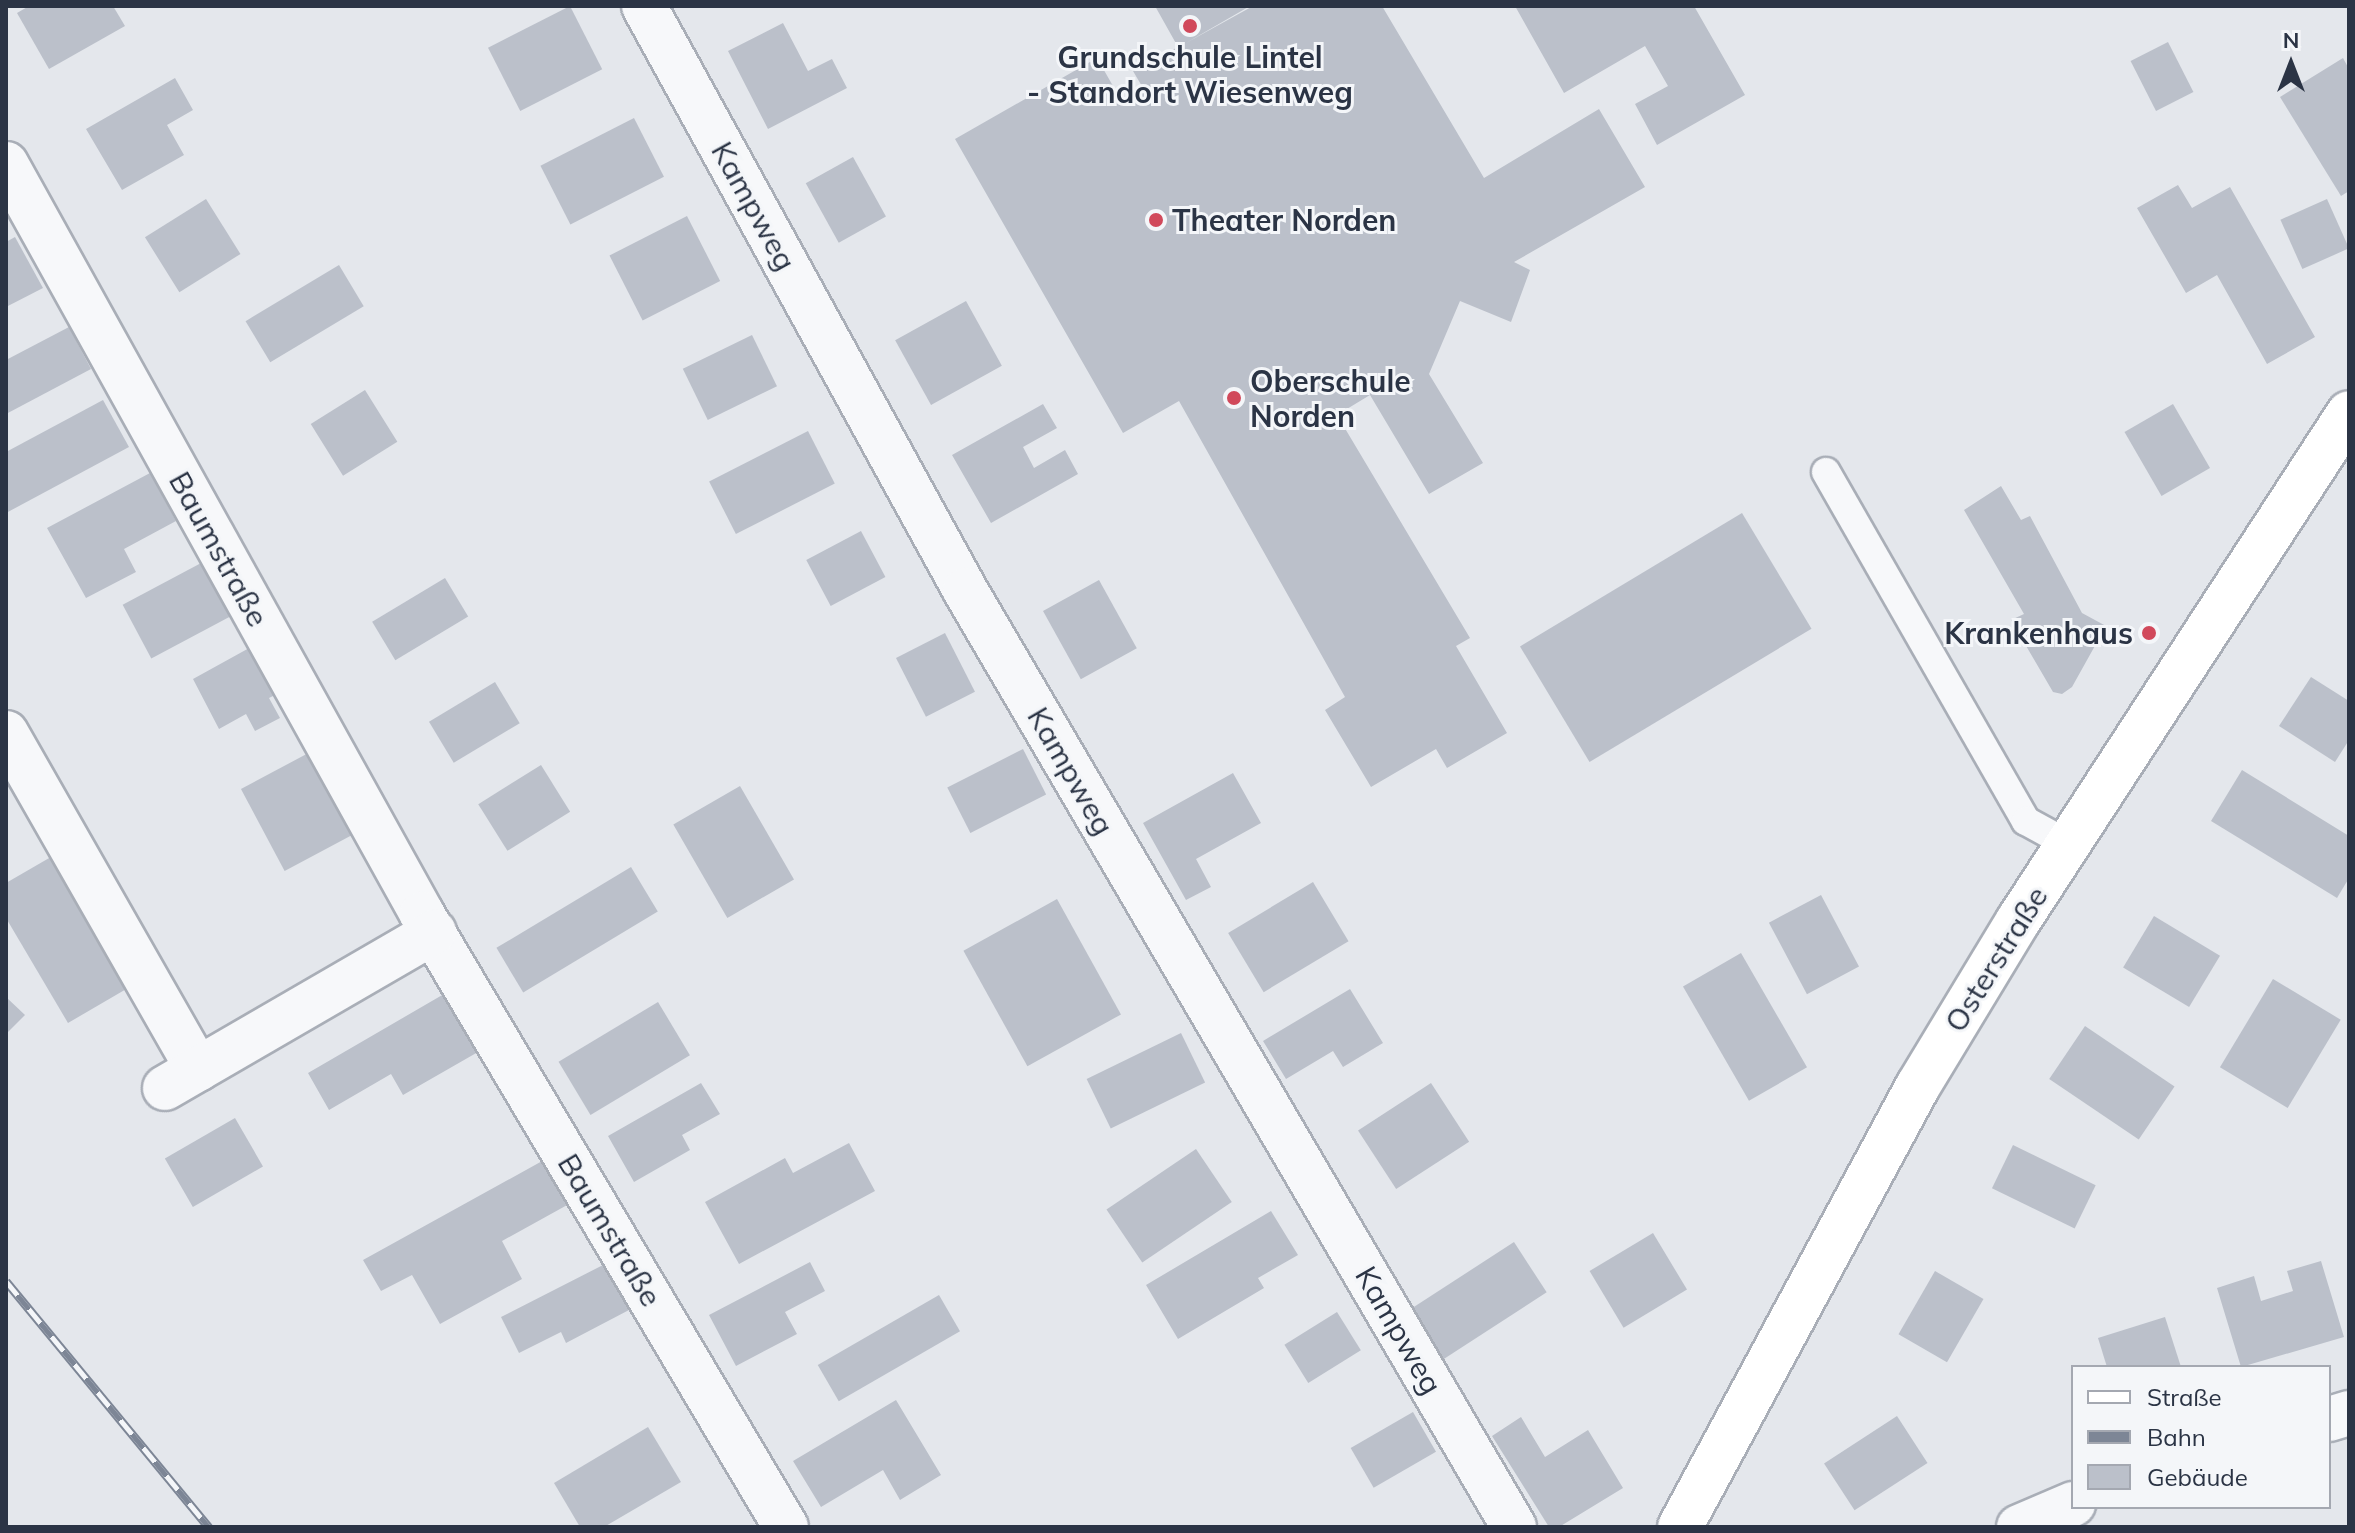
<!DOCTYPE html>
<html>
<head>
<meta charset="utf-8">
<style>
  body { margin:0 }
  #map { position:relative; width:2355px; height:1533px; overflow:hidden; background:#e4e7ec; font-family:Mulish,sans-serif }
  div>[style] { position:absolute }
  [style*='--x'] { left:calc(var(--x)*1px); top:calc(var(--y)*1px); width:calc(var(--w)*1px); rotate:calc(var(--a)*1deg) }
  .building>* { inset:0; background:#bbc0ca; transform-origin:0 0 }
  .roads { filter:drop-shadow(2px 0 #a9aeb7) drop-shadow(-2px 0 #a9aeb7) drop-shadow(0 2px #a9aeb7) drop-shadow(0 -2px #a9aeb7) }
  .lane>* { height:28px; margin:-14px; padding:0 14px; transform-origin:14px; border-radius:14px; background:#f7f8fa }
  .street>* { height:44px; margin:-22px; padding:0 22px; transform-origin:22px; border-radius:22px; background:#f7f8fa }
  .secondary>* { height:44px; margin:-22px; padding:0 22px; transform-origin:22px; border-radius:22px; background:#fff }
  .rail>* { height:9px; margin-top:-4.5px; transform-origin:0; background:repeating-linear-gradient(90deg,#f4f6f9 0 18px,#7d8696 0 36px); box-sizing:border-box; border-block:2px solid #7d8696 }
  .dots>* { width:22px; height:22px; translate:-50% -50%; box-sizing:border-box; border:4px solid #f4f6f9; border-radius:50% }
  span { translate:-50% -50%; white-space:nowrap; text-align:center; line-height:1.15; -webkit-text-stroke:6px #f4f6f9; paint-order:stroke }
  .poi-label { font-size:30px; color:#2b3445; font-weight:700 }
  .left { translate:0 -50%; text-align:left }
  .right { translate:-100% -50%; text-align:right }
  .street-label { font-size:30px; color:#2b3445 }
  .frame { position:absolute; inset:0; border:8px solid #2b3445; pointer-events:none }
  .legend { position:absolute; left:2071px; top:1365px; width:260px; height:144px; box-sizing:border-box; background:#f4f6f9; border:2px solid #a4a8b1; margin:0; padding:10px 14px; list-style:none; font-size:24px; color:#2b3445 }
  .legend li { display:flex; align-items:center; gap:16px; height:40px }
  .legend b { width:40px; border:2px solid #a4a8b1 }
  .north { position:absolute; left:2251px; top:24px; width:80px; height:80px; -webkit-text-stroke:6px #f4f6f9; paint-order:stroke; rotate:0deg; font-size:22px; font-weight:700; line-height:32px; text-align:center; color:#2b3445 }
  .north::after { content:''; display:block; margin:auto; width:28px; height:36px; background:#2b3445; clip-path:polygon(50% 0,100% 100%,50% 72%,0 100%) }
</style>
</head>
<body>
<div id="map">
  <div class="building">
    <i style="clip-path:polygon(29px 6px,113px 6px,125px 26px,49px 69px,17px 13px)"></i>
    <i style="left:570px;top:6px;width:71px;height:92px;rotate:63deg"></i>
    <i style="clip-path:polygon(1155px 6px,1250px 6px,1186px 43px,1253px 6px,1382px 6px,1484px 178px,1599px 109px,1645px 187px,1514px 262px,1530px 270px,1511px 322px,1460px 301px,1429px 374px,1483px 463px,1429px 494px,1370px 395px,1337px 415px,1470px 638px,1456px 646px,1507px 733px,1447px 768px,1436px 749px,1371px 787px,1325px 710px,1345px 697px,1179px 401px,1123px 433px,955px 139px,1097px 58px,1121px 100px,1143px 88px,1133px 71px,1178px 47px)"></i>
    <i style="clip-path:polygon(1515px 6px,1694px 6px,1745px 95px,1657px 145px,1635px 104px,1668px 86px,1645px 46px,1564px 93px)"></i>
    <i style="clip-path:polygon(783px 23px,808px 71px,832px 59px,847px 88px,768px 129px,728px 51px)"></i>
    <i style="left:2168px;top:42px;width:56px;height:42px;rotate:63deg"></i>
    <i style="clip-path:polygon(2343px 58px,2349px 69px,2349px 191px,2341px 196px,2280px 97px)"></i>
    <i style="clip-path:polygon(175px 78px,193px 110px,167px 125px,184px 155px,122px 190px,86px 129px)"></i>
    <i style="left:634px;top:118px;width:66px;height:105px;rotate:63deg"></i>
    <i style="left:853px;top:157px;width:68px;height:54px;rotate:61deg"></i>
    <i style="clip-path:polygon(2178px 185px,2192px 208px,2230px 187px,2315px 337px,2267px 364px,2217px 275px,2186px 293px,2137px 208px)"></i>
    <i style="left:206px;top:199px;width:65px;height:72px;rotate:58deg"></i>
    <i style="left:2327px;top:199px;width:54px;height:51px;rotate:66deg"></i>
    <i style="left:687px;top:216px;width:73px;height:87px;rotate:63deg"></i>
    <i style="clip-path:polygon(15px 237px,43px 288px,6px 307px,6px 242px)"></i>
    <i style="left:339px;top:265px;width:48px;height:109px;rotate:59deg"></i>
    <i style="left:966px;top:301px;width:74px;height:81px;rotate:61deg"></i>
    <i style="clip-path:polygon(69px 327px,91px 369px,6px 414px,6px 360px)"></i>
    <i style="left:752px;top:335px;width:57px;height:77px;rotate:64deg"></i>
    <i style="left:365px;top:390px;width:61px;height:64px;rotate:58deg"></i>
    <i style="clip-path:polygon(103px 400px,129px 447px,6px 513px,6px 452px)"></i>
    <i style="clip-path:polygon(1043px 404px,1057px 428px,1023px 447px,1034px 468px,1065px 450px,1078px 474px,991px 523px,952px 455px)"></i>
    <i style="left:2173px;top:404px;width:74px;height:56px;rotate:60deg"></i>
    <i style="left:808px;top:431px;width:59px;height:111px;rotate:63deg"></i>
    <i style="clip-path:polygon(150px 473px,176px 521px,124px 549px,136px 572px,86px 598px,47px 528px)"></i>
    <i style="clip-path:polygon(2001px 486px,2021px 520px,2030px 516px,2082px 613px,2106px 626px,2072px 687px,2062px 694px,2053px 692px,2011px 620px,2024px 614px,1964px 510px)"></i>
    <i style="left:1742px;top:513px;width:135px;height:259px;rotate:59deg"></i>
    <i style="left:861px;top:531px;width:52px;height:62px;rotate:62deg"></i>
    <i style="left:203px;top:562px;width:61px;height:91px;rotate:62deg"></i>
    <i style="left:445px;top:578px;width:45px;height:85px;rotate:59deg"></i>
    <i style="left:1099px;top:580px;width:78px;height:64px;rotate:61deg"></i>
    <i style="left:945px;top:633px;width:66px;height:55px;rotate:63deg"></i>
    <i style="clip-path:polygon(251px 647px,277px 694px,269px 698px,280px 718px,255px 731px,246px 714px,219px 729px,193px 679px)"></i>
    <i style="clip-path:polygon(2311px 677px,2349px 701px,2349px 740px,2335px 762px,2279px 726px)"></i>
    <i style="left:495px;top:682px;width:48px;height:77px;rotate:59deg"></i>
    <i style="left:316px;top:749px;width:93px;height:85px;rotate:62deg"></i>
    <i style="left:1023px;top:749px;width:51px;height:85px;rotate:63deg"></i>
    <i style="left:541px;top:765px;width:55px;height:74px;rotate:58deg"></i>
    <i style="clip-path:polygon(2242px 770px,2349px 836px,2349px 878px,2337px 898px,2211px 821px)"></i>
    <i style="clip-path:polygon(1233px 773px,1261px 823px,1196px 859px,1211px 887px,1186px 900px,1143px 823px)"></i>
    <i style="left:740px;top:786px;width:108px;height:77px;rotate:60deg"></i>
    <i style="clip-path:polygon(63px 850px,140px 981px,68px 1023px,6px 918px,6px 883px)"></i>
    <i style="left:631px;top:867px;width:52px;height:157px;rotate:59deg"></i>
    <i style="left:1313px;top:882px;width:69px;height:99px;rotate:59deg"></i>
    <i style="left:1821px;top:895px;width:81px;height:59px;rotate:62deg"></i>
    <i style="left:1057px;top:899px;width:132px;height:107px;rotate:61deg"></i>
    <i style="left:2154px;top:916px;width:77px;height:60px;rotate:31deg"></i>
    <i style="left:1741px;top:953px;width:132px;height:67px;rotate:60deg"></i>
    <i style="left:2273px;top:979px;width:79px;height:103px;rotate:31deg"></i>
    <i style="clip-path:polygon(1350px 989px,1383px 1043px,1343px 1067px,1333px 1051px,1286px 1079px,1263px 1041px)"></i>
    <i style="clip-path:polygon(444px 994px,478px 1052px,403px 1095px,391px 1074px,329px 1110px,308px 1073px)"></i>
    <i style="clip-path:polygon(6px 997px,25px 1015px,6px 1034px)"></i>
    <i style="left:658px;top:1002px;width:62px;height:116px;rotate:59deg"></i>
    <i style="left:2085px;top:1026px;width:108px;height:64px;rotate:34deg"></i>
    <i style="left:1181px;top:1033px;width:55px;height:105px;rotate:64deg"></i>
    <i style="clip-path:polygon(701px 1083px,720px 1114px,682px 1135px,690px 1150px,634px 1182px,608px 1136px)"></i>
    <i style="left:1431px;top:1083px;width:70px;height:87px;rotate:57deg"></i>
    <i style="left:235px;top:1118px;width:56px;height:81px;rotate:60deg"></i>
    <i style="clip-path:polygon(849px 1143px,875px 1191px,739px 1264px,705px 1202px,785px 1158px,793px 1173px)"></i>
    <i style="left:2013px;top:1145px;width:92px;height:48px;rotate:26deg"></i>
    <i style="left:1196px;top:1149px;width:64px;height:108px;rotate:56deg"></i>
    <i style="clip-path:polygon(544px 1160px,569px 1204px,502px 1241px,522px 1279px,440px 1324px,412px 1275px,381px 1291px,363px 1260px)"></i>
    <i style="clip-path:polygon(1271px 1211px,1298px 1255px,1258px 1278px,1264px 1288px,1178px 1339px,1146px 1285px)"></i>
    <i style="left:1653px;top:1233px;width:66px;height:74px;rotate:59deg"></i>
    <i style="left:1514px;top:1242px;width:60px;height:130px;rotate:57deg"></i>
    <i style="clip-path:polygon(2321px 1261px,2344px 1337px,2241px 1367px,2217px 1288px,2254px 1276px,2261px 1301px,2293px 1291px,2287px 1271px)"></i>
    <i style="clip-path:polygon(810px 1262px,825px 1291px,785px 1312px,797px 1334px,736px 1366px,709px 1315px)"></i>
    <i style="clip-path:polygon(605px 1264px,629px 1310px,566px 1343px,561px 1332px,519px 1353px,501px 1317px)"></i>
    <i style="left:1935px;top:1271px;width:56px;height:73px;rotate:30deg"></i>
    <i style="left:939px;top:1295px;width:42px;height:140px;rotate:60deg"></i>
    <i style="left:1337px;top:1312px;width:45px;height:62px;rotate:58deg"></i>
    <i style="clip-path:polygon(2165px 1317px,2181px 1367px,2107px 1367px,2098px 1338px)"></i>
    <i style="clip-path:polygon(896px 1400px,941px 1475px,900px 1500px,883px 1470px,821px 1507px,793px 1461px)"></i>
    <i style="left:1413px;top:1412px;width:46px;height:72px;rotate:60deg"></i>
    <i style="left:1897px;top:1416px;width:56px;height:87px;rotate:57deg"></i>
    <i style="clip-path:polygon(1521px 1417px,1545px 1457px,1588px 1430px,1623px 1488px,1559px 1527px,1549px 1527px,1492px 1436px)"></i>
    <i style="clip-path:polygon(648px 1427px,681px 1482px,604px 1527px,580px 1527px,554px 1483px)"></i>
  </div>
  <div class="roads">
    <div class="lane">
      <i style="--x:1826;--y:472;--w:402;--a:60.2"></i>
      <i style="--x:2026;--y:821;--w:48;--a:28.7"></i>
    </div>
    <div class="street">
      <i style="--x:644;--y:6;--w:666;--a:61.2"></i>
      <i style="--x:965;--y:590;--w:1086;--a:59.63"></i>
      <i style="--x:6;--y:164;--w:858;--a:60.98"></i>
      <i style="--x:422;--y:914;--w:713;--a:59.3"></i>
      <i style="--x:6;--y:733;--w:387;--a:60.3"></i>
      <i style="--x:165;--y:1088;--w:311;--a:-30.1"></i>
      <i style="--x:2329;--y:1419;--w:21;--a:-17"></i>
      <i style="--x:2019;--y:1527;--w:59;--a:-23.1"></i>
    </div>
    <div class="secondary">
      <i style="--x:1680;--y:1527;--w:501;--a:-61.65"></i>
      <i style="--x:1918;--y:1086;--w:193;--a:-58.8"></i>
      <i style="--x:2018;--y:921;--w:606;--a:-56.91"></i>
    </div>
  </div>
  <div class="rail">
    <i style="--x:6;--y:1281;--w:319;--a:50.5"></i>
  </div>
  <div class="dots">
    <i style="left:1190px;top:26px;background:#d1495b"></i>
    <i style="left:1156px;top:220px;background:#d1495b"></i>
    <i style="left:1234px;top:398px;background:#d1495b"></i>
    <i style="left:2149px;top:633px;background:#d1495b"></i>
  </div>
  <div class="poi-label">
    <span style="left:1190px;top:74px">Grundschule Lintel<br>- Standort Wiesenweg</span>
    <span class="left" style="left:1172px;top:220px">Theater Norden</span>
    <span class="left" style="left:1250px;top:398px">Oberschule<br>Norden</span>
    <span class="right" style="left:2133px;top:633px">Krankenhaus</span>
  </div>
  <div class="street-label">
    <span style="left:754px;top:206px;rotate:61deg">Kampweg</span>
    <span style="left:219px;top:549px;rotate:61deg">Baumstraße</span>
    <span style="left:1071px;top:771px;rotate:60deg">Kampweg</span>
    <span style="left:1996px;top:959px;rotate:-58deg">Osterstraße</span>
    <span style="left:610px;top:1230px;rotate:59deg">Baumstraße</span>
    <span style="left:1399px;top:1330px;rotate:60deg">Kampweg</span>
  </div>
  <div class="frame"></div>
  <ul class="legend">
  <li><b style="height:10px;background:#fff"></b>Straße</li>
  <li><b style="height:10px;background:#7d8696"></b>Bahn</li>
  <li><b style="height:22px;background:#bbc0ca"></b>Gebäude</li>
  </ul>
  <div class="north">N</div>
</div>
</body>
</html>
